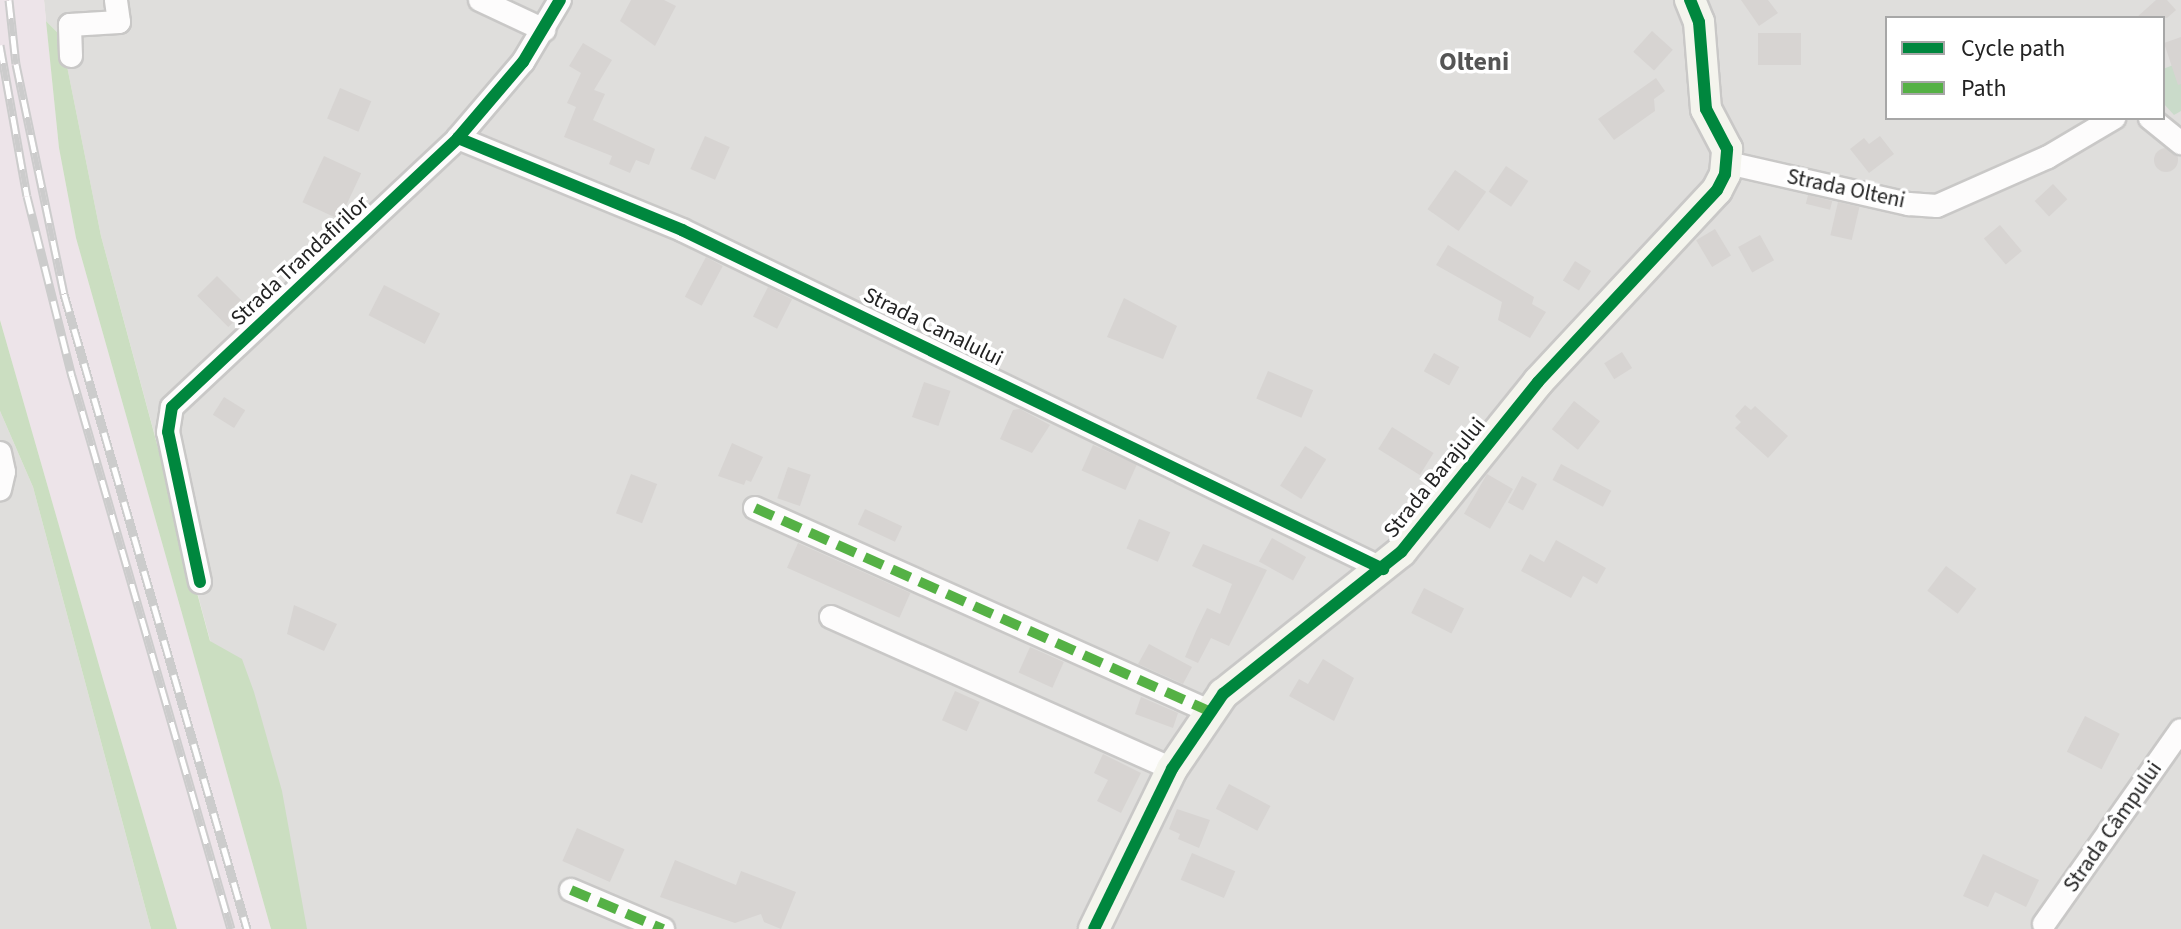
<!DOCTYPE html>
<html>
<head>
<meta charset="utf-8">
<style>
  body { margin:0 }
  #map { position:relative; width:2181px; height:929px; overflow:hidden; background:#f0eeeb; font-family:"Source Sans 3",sans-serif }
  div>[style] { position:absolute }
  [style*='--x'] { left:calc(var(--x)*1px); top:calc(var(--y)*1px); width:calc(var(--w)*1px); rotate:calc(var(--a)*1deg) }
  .residential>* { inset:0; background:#dfdedc }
  .industrial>* { inset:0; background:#ede4e9 }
  .forest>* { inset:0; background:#cbdec1 }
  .cemetery>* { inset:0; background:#cadbca }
  .building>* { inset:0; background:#d7d4d2; transform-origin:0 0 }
  .round { border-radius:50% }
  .roads { filter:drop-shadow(2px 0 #c9c8c7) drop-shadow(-2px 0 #c9c8c7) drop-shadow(0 2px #c9c8c7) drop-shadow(0 -2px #c9c8c7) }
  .street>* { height:22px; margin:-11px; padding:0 11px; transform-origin:11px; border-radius:11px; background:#fdfcfc }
  .secondary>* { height:30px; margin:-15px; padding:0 15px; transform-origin:15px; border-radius:15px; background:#f4f4ed }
  .rail>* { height:9px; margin-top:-4.5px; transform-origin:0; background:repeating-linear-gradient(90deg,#fff 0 18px,#ccc 0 36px); box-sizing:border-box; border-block:2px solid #ccc }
  .quiet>* { height:10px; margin-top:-5px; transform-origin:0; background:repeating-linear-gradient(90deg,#55b145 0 20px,transparent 0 30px) }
  .cycleway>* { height:12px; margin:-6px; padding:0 6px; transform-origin:6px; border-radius:6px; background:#00873e }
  span { translate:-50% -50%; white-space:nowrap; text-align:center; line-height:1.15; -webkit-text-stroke:7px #fff; paint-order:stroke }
  .street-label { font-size:22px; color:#222 }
  .quarter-label { font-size:26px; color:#555; font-weight:700 }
  .legend { position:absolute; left:1885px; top:16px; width:280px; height:104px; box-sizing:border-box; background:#fff; border:2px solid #a7a7a7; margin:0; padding:10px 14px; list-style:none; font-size:24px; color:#222 }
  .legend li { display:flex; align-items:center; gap:16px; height:40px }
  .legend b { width:40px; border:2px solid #a7a7a7 }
</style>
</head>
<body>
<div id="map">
  <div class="residential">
    <i style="clip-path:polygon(evenodd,44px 0,2181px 0,2181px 929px,288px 929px,101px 236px,61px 36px,46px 21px,44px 0,1887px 18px,2163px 18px,2163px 118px,1887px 118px,1887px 18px)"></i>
    <i style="clip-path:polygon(0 411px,33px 487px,151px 929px,0 929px)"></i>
  </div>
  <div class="industrial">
    <i style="clip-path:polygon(0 0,44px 0,59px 148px,76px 238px,271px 929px,177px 929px,103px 679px,0 320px)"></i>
  </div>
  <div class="forest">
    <i style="clip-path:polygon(46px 21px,61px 36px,101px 236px,210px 641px,242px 659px,254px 692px,282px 791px,307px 929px,271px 929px,76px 238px,59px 148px)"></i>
    <i style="clip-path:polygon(0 320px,103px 679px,177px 929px,151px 929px,33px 487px,0 411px)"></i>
  </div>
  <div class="cemetery">
    <i style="clip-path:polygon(2181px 62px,2181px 111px,2174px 115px,2163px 103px,2163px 69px)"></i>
  </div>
  <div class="building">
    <i style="clip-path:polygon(631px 0,664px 0,676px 6px,655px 46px,620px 21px)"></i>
    <i style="clip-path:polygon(1741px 0,1768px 0,1778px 13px,1759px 26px)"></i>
    <i style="clip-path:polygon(2156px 0,2167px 0,2176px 10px,2167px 18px,2136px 18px)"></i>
    <i style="left:1652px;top:31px;width:28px;height:28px;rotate:42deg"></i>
    <i style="left:1758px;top:33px;width:43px;height:32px"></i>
    <i style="clip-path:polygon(2181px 37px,2181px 84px,2178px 85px,2164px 43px)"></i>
    <i style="clip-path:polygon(583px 43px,612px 60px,594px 90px,605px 94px,593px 120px,655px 149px,649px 165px,636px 160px,630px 173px,609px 164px,612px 156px,564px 137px,576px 107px,567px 103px,581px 73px,569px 66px)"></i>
    <i style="clip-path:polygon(1656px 78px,1665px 91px,1654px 99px,1655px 111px,1614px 140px,1598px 119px)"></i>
    <i style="left:340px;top:88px;width:34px;height:33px;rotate:23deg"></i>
    <i style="left:705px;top:136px;width:27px;height:36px;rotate:24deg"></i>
    <i style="clip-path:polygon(1880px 136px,1894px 154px,1869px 173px,1850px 149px,1864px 138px,1869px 144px)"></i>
    <i class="round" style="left:2154px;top:148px;width:24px;height:24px"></i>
    <i style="left:324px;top:156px;width:41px;height:51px;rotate:25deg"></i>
    <i style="left:1506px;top:166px;width:27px;height:31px;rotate:34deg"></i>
    <i style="left:1455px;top:170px;width:38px;height:48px;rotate:35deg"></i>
    <i style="left:2053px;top:184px;width:21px;height:25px;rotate:47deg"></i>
    <i style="left:1808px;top:195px;width:25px;height:9px;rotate:14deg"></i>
    <i style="left:1838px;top:202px;width:22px;height:34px;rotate:13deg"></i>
    <i style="left:2000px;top:225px;width:34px;height:21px;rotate:50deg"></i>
    <i style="left:1715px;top:229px;width:31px;height:22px;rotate:59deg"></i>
    <i style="left:1760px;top:235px;width:29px;height:25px;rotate:61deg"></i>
    <i style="clip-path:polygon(1448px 245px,1534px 297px,1532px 304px,1546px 312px,1530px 338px,1498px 320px,1502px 302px,1436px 265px)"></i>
    <i style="left:706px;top:257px;width:19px;height:45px;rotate:28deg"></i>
    <i style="left:1575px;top:261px;width:19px;height:23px;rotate:32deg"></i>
    <i style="left:217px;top:276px;width:44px;height:28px;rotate:45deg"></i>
    <i style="left:384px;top:285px;width:63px;height:34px;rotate:27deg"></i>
    <i style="left:768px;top:287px;width:27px;height:33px;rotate:27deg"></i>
    <i style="clip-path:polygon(1124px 298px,1177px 326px,1163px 359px,1107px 337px)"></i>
    <i style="left:1622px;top:352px;width:19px;height:21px;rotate:58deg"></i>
    <i style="left:1434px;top:353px;width:29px;height:21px;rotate:29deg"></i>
    <i style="left:1268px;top:371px;width:49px;height:30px;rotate:23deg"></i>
    <i style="left:924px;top:382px;width:28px;height:37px;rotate:19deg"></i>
    <i style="left:224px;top:397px;width:25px;height:21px;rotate:32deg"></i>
    <i style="left:1574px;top:401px;width:33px;height:36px;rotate:38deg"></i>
    <i style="clip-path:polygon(1745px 405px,1751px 410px,1755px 406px,1788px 436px,1768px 458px,1735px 428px,1741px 422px,1735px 416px)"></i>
    <i style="clip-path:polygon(1020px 409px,1050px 425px,1032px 453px,1000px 439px,1013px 410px)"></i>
    <i style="left:1392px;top:427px;width:49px;height:26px;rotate:32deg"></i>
    <i style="clip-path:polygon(732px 443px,763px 457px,751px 482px,746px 480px,744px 485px,718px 476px)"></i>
    <i style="left:1093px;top:445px;width:48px;height:28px;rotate:24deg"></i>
    <i style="left:1305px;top:446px;width:25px;height:47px;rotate:32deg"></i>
    <i style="left:1561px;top:464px;width:57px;height:18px;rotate:28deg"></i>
    <i style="left:788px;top:467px;width:24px;height:33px;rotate:19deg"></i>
    <i style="left:631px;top:474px;width:28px;height:42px;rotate:21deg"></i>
    <i style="left:1487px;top:474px;width:30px;height:46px;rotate:30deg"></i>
    <i style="left:1522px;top:476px;width:17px;height:30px;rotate:28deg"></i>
    <i style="left:865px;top:509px;width:41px;height:17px;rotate:25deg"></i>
    <i style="left:1139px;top:519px;width:34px;height:32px;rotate:23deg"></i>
    <i style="left:1272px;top:538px;width:39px;height:27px;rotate:29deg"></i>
    <i style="clip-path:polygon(1556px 540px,1606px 568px,1597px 584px,1583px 576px,1571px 598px,1521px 571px,1530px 554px,1544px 562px)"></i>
    <i style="left:798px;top:543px;width:123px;height:27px;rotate:24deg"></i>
    <i style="clip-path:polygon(1203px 544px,1267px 570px,1229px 646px,1211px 638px,1198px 663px,1185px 657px,1196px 631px,1207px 608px,1220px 614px,1232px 584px,1192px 566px)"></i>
    <i style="left:1946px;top:566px;width:38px;height:31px;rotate:37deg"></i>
    <i style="left:1424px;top:588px;width:45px;height:28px;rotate:27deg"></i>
    <i style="clip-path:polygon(294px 605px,337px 624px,324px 651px,287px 634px)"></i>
    <i style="clip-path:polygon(1149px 644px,1192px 667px,1183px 684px,1138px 664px)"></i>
    <i style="left:1030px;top:647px;width:37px;height:28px;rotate:24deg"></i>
    <i style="clip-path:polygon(1323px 659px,1354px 678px,1334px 721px,1289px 696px,1299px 679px,1308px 684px)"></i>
    <i style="left:955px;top:691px;width:27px;height:32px;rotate:24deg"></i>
    <i style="clip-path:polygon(1141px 697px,1178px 713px,1173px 728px,1135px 714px)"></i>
    <i style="left:2085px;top:716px;width:39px;height:40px;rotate:27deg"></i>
    <i style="clip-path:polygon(1103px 754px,1141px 773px,1121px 813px,1097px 801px,1108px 780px,1094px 773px)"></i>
    <i style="left:1229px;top:784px;width:47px;height:28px;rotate:28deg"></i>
    <i style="clip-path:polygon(1177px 809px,1210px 820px,1199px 848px,1178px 839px,1180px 834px,1169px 829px)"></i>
    <i style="left:577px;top:828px;width:52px;height:36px;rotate:24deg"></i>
    <i style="left:1192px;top:853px;width:47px;height:29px;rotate:23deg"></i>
    <i style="clip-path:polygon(1983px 854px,2039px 880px,2026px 907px,1995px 892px,1988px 907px,1963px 896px)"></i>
    <i style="clip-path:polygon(675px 860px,736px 885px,741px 871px,796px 892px,781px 929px,764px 922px,761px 914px,735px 923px,660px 897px)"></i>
  </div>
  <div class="roads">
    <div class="street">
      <i style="--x:480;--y:0;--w:71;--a:25.1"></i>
      <i style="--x:71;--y:56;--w:31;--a:-92"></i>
      <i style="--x:70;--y:25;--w:49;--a:-3.5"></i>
      <i style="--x:119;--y:22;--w:22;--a:-98"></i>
      <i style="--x:2150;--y:118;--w:40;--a:39"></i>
      <i style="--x:458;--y:138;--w:242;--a:22.3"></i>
      <i style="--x:682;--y:230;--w:779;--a:25.81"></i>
      <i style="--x:1728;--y:163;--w:186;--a:12.8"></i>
      <i style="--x:1909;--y:204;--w:28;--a:4"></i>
      <i style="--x:1937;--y:206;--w:121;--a:-23.8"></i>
      <i style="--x:2048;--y:157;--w:77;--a:-30.6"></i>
      <i style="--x:0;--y:453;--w:19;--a:78"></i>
      <i style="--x:4;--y:472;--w:18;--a:103"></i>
      <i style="--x:755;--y:508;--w:499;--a:24.1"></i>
      <i style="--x:200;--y:582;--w:153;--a:-102"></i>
      <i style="--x:168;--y:432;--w:25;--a:-81"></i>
      <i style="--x:172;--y:407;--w:393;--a:-43.2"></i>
      <i style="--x:458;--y:138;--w:100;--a:-49.5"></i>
      <i style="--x:523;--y:62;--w:72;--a:-59.2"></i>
      <i style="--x:831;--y:617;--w:373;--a:24"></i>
      <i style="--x:571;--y:890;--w:100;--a:23"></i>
      <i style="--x:2044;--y:924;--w:237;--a:-54.8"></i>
    </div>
    <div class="secondary">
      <i style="--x:1094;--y:929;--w:178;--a:-64"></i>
      <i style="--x:1172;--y:769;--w:91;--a:-55.8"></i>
      <i style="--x:1223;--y:694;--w:228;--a:-38.6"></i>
      <i style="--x:1401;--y:552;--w:218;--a:-51.1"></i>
      <i style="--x:1538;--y:382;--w:262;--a:-47"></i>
      <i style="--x:1717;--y:190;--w:18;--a:-63"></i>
      <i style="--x:1725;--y:174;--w:25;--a:-85"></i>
      <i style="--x:1727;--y:149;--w:45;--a:-117.7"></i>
      <i style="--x:1706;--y:109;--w:87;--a:-94.6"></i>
      <i style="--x:1699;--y:22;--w:24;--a:-112"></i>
    </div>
  </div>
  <div class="rail">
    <i style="--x:9;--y:0;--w:64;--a:83.8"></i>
    <i style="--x:16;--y:64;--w:235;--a:78.2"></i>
    <i style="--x:64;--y:294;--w:661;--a:73.92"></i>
    <i style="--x:0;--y:45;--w:153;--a:79.9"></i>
    <i style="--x:27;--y:196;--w:186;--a:76"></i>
    <i style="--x:72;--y:376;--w:575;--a:73.96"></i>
  </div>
  <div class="quiet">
    <i style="--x:755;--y:508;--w:499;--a:24.1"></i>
    <i style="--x:571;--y:890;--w:100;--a:23"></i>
  </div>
  <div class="cycleway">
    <i style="--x:458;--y:138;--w:242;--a:22.3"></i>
    <i style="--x:682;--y:230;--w:779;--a:25.81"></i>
    <i style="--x:200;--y:582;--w:153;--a:-102"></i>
    <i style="--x:168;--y:432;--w:25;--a:-81"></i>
    <i style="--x:172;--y:407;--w:393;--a:-43.2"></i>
    <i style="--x:458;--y:138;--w:100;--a:-49.5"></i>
    <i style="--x:523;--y:62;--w:72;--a:-59.2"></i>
    <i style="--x:1094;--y:929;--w:178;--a:-64"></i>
    <i style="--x:1172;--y:769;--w:91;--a:-55.8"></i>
    <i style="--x:1223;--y:694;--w:228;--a:-38.6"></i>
    <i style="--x:1401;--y:552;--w:218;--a:-51.1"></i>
    <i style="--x:1538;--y:382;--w:262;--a:-47"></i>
    <i style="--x:1717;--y:190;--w:18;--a:-63"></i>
    <i style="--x:1725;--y:174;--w:25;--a:-85"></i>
    <i style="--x:1727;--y:149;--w:45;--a:-117.7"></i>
    <i style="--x:1706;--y:109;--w:87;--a:-94.6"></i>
    <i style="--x:1699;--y:22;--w:24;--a:-112"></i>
  </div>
  <div class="street-label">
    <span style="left:1846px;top:189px;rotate:12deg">Strada Olteni</span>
    <span style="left:300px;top:261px;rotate:-43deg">Strada Trandafirilor</span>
    <span style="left:933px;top:327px;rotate:26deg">Strada Canalului</span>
    <span style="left:1435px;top:478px;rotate:-51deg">Strada Barajului</span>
    <span style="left:2113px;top:827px;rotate:-55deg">Strada Câmpului</span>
  </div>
  <div class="quarter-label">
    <span style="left:1474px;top:62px">Olteni</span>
  </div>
  <ul class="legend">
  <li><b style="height:10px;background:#00873e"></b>Cycle path</li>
  <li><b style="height:10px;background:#55b145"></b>Path</li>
  </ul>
</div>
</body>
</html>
